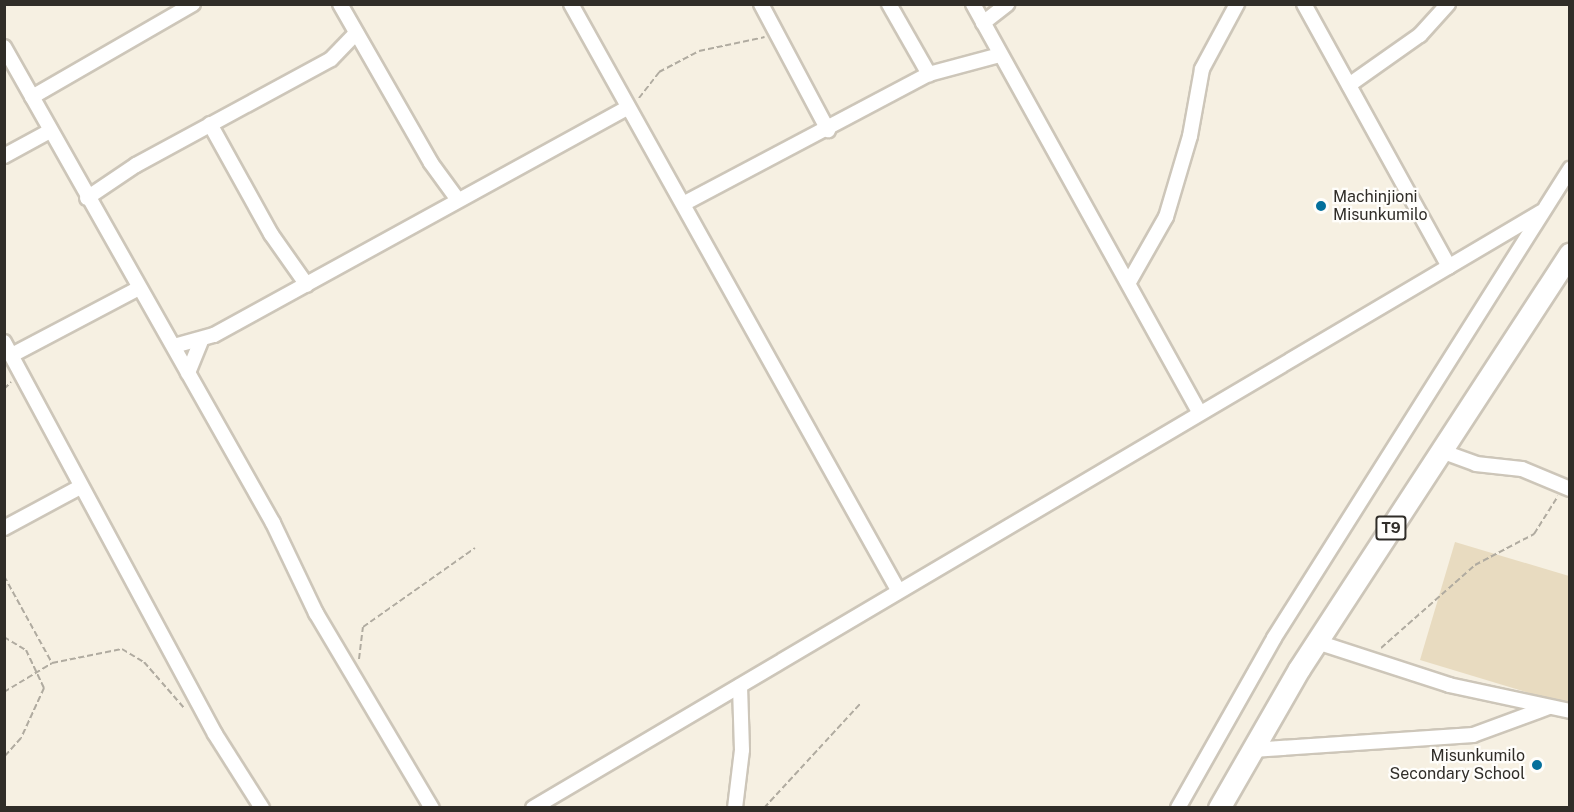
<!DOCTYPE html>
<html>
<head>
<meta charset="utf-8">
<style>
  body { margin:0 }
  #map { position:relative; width:1574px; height:812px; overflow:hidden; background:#f6f0e2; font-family:"Public Sans",sans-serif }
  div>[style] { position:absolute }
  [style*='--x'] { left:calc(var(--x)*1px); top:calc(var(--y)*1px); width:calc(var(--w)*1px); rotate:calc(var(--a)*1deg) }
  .green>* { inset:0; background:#e8dbc0 }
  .path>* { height:2px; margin-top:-1px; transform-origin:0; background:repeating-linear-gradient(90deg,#b0aba0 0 6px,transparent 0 9px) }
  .roads { filter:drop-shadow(2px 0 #cdc6b9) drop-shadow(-2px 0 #cdc6b9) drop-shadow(0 2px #cdc6b9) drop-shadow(0 -2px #cdc6b9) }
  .minor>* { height:14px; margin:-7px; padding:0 7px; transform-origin:7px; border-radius:7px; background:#fff }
  .highway>* { height:21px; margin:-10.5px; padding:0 10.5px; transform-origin:10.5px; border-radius:10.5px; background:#fff }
  .dots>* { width:16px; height:16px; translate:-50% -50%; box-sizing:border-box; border:3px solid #fffefb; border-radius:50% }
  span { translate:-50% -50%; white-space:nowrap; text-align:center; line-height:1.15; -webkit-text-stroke:4.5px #fffefb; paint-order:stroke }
  .shield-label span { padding:2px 4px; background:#fffefb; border:2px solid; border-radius:4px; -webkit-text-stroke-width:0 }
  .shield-label { font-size:15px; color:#302d28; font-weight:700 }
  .poi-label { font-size:16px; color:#302d28 }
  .left { translate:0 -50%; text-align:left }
  .right { translate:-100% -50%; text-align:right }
  .frame { position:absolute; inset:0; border:6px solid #302d28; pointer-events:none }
</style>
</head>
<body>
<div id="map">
  <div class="green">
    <i style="clip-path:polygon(1455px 542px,1569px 576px,1569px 705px,1420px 660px)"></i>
  </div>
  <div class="path">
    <i style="--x:639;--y:98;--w:33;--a:-52"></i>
    <i style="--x:659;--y:72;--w:45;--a:-27.7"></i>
    <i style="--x:699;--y:51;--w:67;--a:-12"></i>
    <i style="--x:4;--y:389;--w:10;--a:-45"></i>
    <i style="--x:4;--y:576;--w:99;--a:61.1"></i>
    <i style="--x:4;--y:637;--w:26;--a:31"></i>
    <i style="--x:26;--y:650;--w:42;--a:64.7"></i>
    <i style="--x:44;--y:688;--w:55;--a:114.7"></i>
    <i style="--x:21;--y:738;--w:25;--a:132"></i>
    <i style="--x:1381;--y:648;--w:125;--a:-41.4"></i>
    <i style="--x:1475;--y:565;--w:67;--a:-27.7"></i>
    <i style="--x:1534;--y:534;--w:45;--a:-57.7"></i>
    <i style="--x:359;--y:659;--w:32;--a:-83"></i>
    <i style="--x:363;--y:627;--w:137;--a:-35.2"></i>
    <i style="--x:4;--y:692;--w:56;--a:-31.1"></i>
    <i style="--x:52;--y:663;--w:71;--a:-11.3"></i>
    <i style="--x:122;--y:649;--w:26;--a:31"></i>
    <i style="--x:144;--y:662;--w:62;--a:48.9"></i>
    <i style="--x:764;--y:808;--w:142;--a:-47.3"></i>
  </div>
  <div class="roads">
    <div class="minor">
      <i style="--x:340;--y:4;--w:183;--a:60.2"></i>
      <i style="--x:431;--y:163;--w:46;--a:53.9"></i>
      <i style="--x:571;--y:4;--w:671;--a:60.84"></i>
      <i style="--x:761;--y:4;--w:143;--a:62"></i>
      <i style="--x:889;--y:4;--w:81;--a:60.3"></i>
      <i style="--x:973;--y:4;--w:466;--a:61"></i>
      <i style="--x:1304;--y:4;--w:300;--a:61.1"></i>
      <i style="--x:983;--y:23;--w:31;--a:-38"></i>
      <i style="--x:4;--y:47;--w:547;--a:60.53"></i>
      <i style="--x:273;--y:523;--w:100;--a:64.5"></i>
      <i style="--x:316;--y:613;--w:227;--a:59.3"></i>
      <i style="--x:1349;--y:85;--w:87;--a:-35.2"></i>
      <i style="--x:1420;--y:35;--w:42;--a:-47.9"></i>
      <i style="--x:32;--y:97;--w:186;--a:-30"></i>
      <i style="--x:210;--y:124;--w:126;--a:61"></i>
      <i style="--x:271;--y:234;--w:62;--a:54.8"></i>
      <i style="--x:4;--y:156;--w:52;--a:-28.5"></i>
      <i style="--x:87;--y:198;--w:59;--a:-34"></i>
      <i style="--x:136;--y:165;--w:222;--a:-28.5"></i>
      <i style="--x:331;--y:59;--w:36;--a:-46"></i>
      <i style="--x:685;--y:203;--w:276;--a:-27.9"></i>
      <i style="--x:929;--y:74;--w:73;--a:-15"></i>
      <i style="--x:1129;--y:282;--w:75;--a:-60.4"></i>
      <i style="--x:1166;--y:217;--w:84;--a:-73.5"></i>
      <i style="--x:1190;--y:136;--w:68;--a:-79.8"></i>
      <i style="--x:1202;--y:69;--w:74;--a:-61.7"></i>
      <i style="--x:4;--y:342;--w:445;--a:61.7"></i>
      <i style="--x:215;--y:734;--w:88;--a:57.6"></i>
      <i style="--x:174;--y:346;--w:41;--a:-15.4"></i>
      <i style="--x:214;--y:335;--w:471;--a:-28.8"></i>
      <i style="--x:12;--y:355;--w:144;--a:-27.8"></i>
      <i style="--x:188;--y:373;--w:35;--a:-68"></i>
      <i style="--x:1441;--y:451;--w:37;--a:20"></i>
      <i style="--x:1476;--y:464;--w:46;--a:6.2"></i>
      <i style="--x:1522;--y:469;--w:52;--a:22.6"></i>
      <i style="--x:4;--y:528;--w:86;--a:-28.3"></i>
      <i style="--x:1317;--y:642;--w:139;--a:18"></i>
      <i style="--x:1449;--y:685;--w:124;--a:12.1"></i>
      <i style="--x:1252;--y:750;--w:222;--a:-3.9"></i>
      <i style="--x:1473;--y:735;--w:81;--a:-20.2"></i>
      <i style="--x:533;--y:808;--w:1171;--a:-30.59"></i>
      <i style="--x:735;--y:808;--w:58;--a:-83.1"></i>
      <i style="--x:742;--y:750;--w:64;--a:-91.8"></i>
      <i style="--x:1178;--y:808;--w:195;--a:-60.5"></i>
      <i style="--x:1274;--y:638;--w:555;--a:-57.74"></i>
    </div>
    <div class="highway">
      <i style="--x:1219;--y:808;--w:160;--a:-60.1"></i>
      <i style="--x:1299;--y:669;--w:496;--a:-56.9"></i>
    </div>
  </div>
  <div class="dots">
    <i style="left:1321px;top:206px;background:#04709c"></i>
    <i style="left:1537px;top:765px;background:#04709c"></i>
  </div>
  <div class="shield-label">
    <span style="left:1391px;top:528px">T9</span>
  </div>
  <div class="poi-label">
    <span class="left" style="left:1333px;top:206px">Machinjioni<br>Misunkumilo</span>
    <span class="right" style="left:1525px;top:765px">Misunkumilo<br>Secondary School</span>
  </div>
  <div class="frame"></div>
</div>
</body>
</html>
